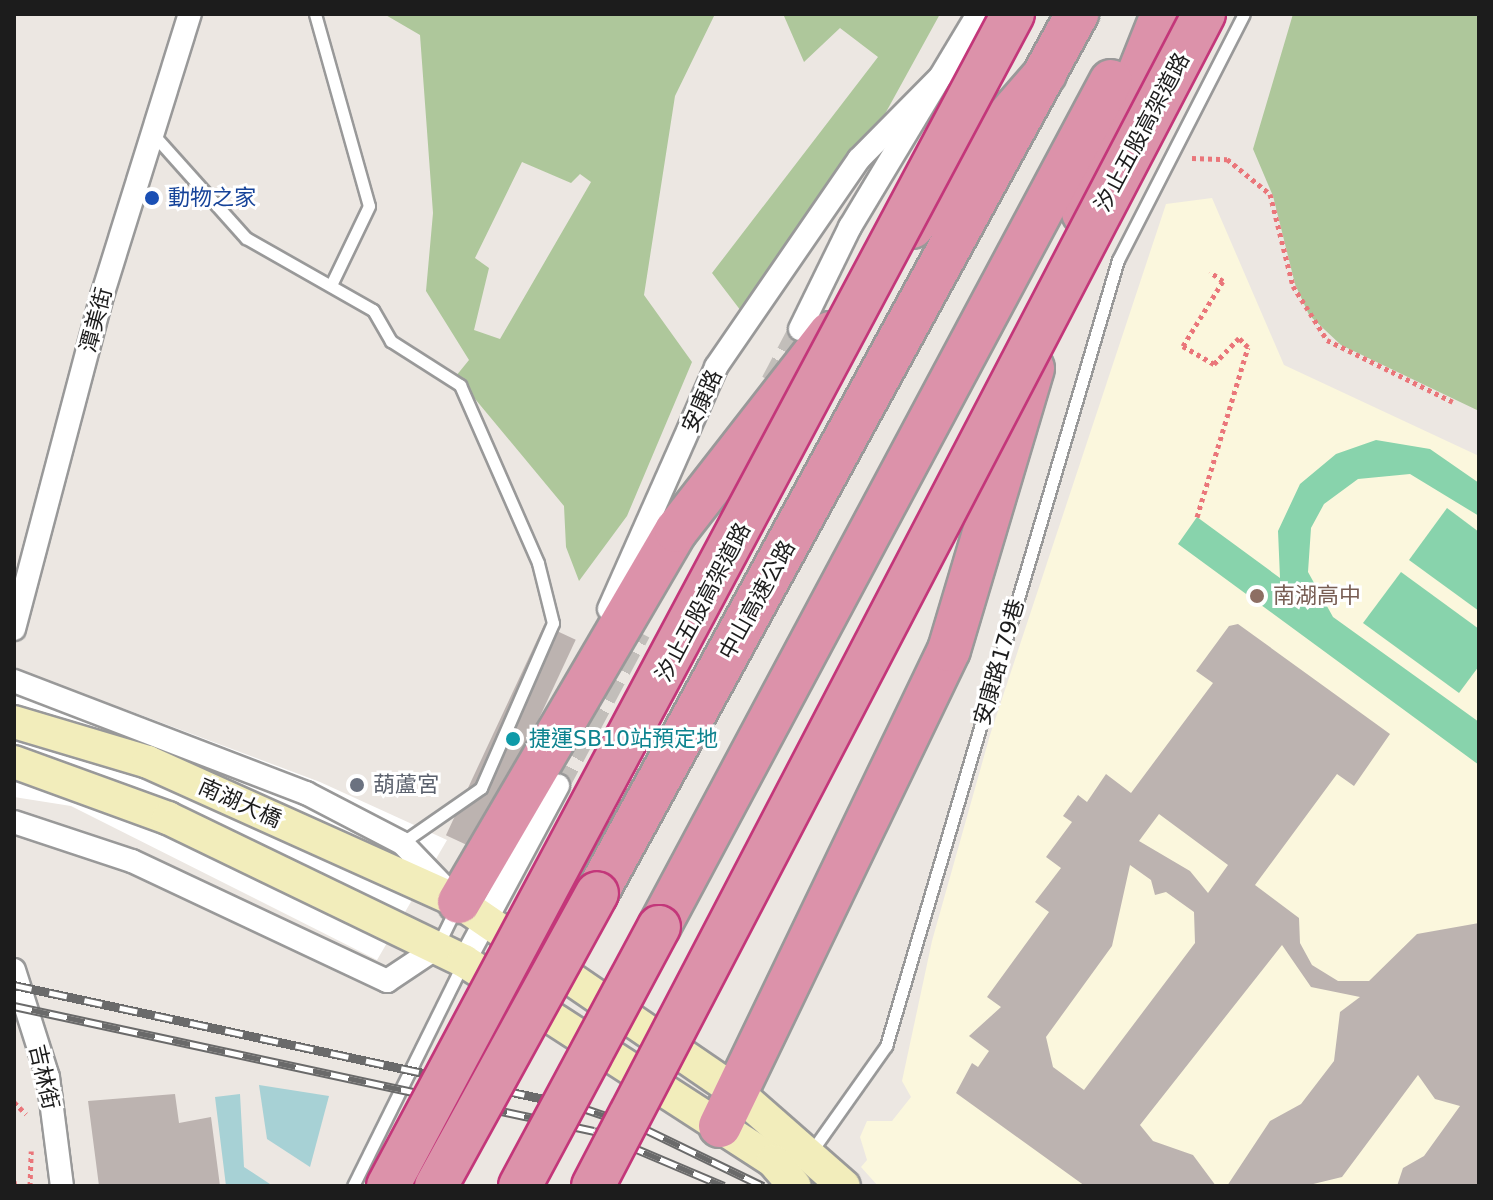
<!DOCTYPE html>
<html>
<head>
<meta charset="utf-8">
<style>
  body { margin:0 }
  #map { position:relative; width:1493px; height:1200px; overflow:hidden; background:#ece7e2; font-family:"DejaVu Sans","Noto Sans TC",sans-serif }
  div>[style] { position:absolute }
  [style*='--x'] { left:calc(var(--x)*1px); top:calc(var(--y)*1px); width:calc(var(--w)*1px); rotate:calc(var(--a)*1deg) }
  .education>* { inset:0; background:#fbf7dd }
  .forest>* { inset:0; background:#aec79b }
  .pitch>* { inset:0; background:#88d3ac }
  .water>* { inset:0; background:#a7d1d5 }
  .pier>* { inset:0; background:#fff }
  .building>* { inset:0; background:#bcb3b0; transform-origin:0 0 }
  .minor-tunnel>* { height:22px; margin-top:-11px; transform-origin:0; background:repeating-linear-gradient(90deg,#c2beba 0 22px,transparent 0 33px) }
  .path>* { height:5px; margin-top:-2.5px; transform-origin:0; background:repeating-linear-gradient(90deg,#ea767a 0 4px,transparent 0 8px) }
  .roads { filter:drop-shadow(2px 0 #999) drop-shadow(-2px 0 #999) drop-shadow(0 2px #999) drop-shadow(0 -2px #999) }
  .service>* { height:11px; margin:-5.5px; padding:0 5.5px; transform-origin:5.5px; border-radius:5.5px; background:#fff }
  .minor>* { height:22px; margin:-11px; padding:0 11px; transform-origin:11px; border-radius:11px; background:#fff }
  .secondary>* { height:32px; margin:-16px; padding:0 16px; transform-origin:16px; border-radius:16px; background:#f2edbb }
  .motorway>* { height:42px; margin:-21px; padding:0 21px; transform-origin:21px; border-radius:21px; background:#dc92aa }
  .rail>* { height:9px; margin-top:-4.5px; transform-origin:0; background:repeating-linear-gradient(90deg,#fff 0 18px,#6a6a6a 0 36px); box-sizing:border-box; border-block:2px solid #6a6a6a }
  .bridges { filter:drop-shadow(2px 0 #c3377a) drop-shadow(-2px 0 #c3377a) drop-shadow(0 2px #c3377a) drop-shadow(0 -2px #c3377a) }
  .motorway-bridge>* { height:42px; margin:-21px; padding:0 21px; transform-origin:21px; border-radius:21px; background:#dc92aa }
  .dots>* { width:22px; height:22px; translate:-50% -50%; box-sizing:border-box; border:4px solid #fff; border-radius:50% }
  span { translate:-50% -50%; white-space:nowrap; text-align:center; line-height:1.15; -webkit-text-stroke:6px #fff; paint-order:stroke }
  .street-label { font-size:22px; color:#1c1c1c }
  .transit-label { font-size:22px; color:#164399 }
  .left { translate:0 -50%; text-align:left }
  .education-label { font-size:22px; color:#785e54 }
  .culture-label { font-size:22px; color:#0d838f }
  .worship-label { font-size:22px; color:#5b616d }
  .frame { position:absolute; inset:0; border:16px solid #1c1c1c; pointer-events:none }
</style>
</head>
<body>
<div id="map">
  <div class="education">
    <i style="clip-path:polygon(1212px 198px,1284px 365px,1479px 456px,1479px 1186px,878px 1186px,861px 1167px,867px 1160px,860px 1137px,867px 1121px,892px 1121px,911px 1097px,902px 1081px,932px 941px,990px 735px,1166px 204px)"></i>
  </div>
  <div class="forest">
    <i style="clip-path:polygon(evenodd,384px 14px,715px 14px,675px 96px,644px 295px,692px 362px,627px 516px,579px 581px,566px 547px,564px 506px,456px 376px,469px 360px,426px 291px,433px 213px,420px 35px,384px 14px,522px 162px,571px 183px,580px 174px,591px 182px,500px 339px,474px 330px,489px 268px,475px 258px,522px 162px)"></i>
    <i style="clip-path:polygon(940px 14px,869px 143px,741px 311px,712px 273px,878px 57px,840px 28px,804px 62px,784px 16px)"></i>
    <i style="clip-path:polygon(1293px 14px,1479px 14px,1479px 411px,1341px 345px,1309px 315px,1295px 284px,1273px 196px,1253px 149px)"></i>
  </div>
  <div class="pitch">
    <i style="clip-path:polygon(1376px 440px,1430px 449px,1479px 483px,1479px 516px,1410px 474px,1358px 479px,1324px 504px,1311px 528px,1308px 572px,1333px 617px,1479px 722px,1479px 765px,1178px 544px,1197px 517px,1280px 578px,1278px 531px,1300px 484px,1336px 454px)"></i>
    <i style="clip-path:polygon(1447px 508px,1479px 532px,1479px 611px,1409px 560px)"></i>
    <i style="clip-path:polygon(1401px 572px,1479px 629px,1479px 666px,1459px 693px,1363px 623px)"></i>
  </div>
  <div class="water">
    <i style="clip-path:polygon(259px 1085px,329px 1096px,310px 1167px,267px 1139px)"></i>
    <i style="clip-path:polygon(240px 1094px,244px 1167px,273px 1186px,226px 1186px,215px 1097px)"></i>
  </div>
  <div class="pier">
    <i style="clip-path:polygon(14px 677px,125px 709px,320px 782px,447px 840px,377px 960px,71px 806px,14px 797px)"></i>
  </div>
  <div class="building">
    <i style="clip-path:polygon(evenodd,1238px 624px,1390px 734px,1354px 786px,1337px 774px,1255px 885px,1299px 918px,1300px 943px,1312px 965px,1338px 981px,1369px 981px,1417px 934px,1479px 923px,1479px 1186px,1397px 1186px,1403px 1168px,1424px 1156px,1460px 1106px,1435px 1099px,1418px 1075px,1342px 1177px,1305px 1186px,1227px 1186px,1270px 1121px,1301px 1104px,1334px 1061px,1340px 1012px,1360px 997px,1311px 987px,1282px 945px,1140px 1125px,1153px 1141px,1193px 1155px,1216px 1186px,1085px 1186px,956px 1093px,972px 1063px,978px 1067px,989px 1051px,969px 1036px,1001px 1007px,987px 997px,1049px 912px,1035px 902px,1061px 868px,1046px 857px,1072px 822px,1063px 816px,1078px 795px,1087px 802px,1106px 774px,1131px 793px,1213px 683px,1196px 671px,1229px 626px,1238px 624px,1159px 814px,1228px 865px,1208px 893px,1190px 871px,1139px 841px,1159px 814px,1238px 624px,1130px 865px,1151px 880px,1155px 895px,1166px 892px,1194px 912px,1195px 943px,1084px 1090px,1053px 1067px,1046px 1037px,1112px 946px,1130px 865px)"></i>
    <i style="left:544px;top:625px;width:35px;height:232px;rotate:25deg"></i>
    <i style="clip-path:polygon(175px 1094px,179px 1123px,211px 1117px,220px 1186px,99px 1186px,88px 1101px)"></i>
  </div>
  <div class="minor-tunnel">
    <i style="--x:772;--y:382;--w:60;--a:-62.2"></i>
    <i style="--x:558;--y:786;--w:174;--a:-62"></i>
  </div>
  <div class="path">
    <i style="--x:1192;--y:158;--w:35;--a:2"></i>
    <i style="--x:1227;--y:159;--w:55;--a:39.1"></i>
    <i style="--x:1270;--y:194;--w:95;--a:76"></i>
    <i style="--x:1293;--y:286;--w:64;--a:57.8"></i>
    <i style="--x:1327;--y:340;--w:140;--a:26.2"></i>
    <i style="--x:1197;--y:517;--w:177;--a:-73.3"></i>
    <i style="--x:1248;--y:347;--w:13;--a:-135"></i>
    <i style="--x:1239;--y:338;--w:36;--a:134"></i>
    <i style="--x:1214;--y:364;--w:36;--a:-150"></i>
    <i style="--x:1183;--y:346;--w:76;--a:-58.4"></i>
    <i style="--x:1223;--y:281;--w:16;--a:-145"></i>
    <i style="--x:14;--y:1102;--w:17;--a:45"></i>
    <i style="--x:14;--y:1181;--w:5;--a:79"></i>
    <i style="--x:30;--y:1186;--w:35;--a:-88"></i>
  </div>
  <div class="roads">
    <div class="service">
      <i style="--x:315;--y:14;--w:199;--a:74.3"></i>
      <i style="--x:369;--y:206;--w:85;--a:115.7"></i>
      <i style="--x:152;--y:133;--w:141;--a:48.2"></i>
      <i style="--x:246;--y:238;--w:146;--a:29.6"></i>
      <i style="--x:373;--y:310;--w:36;--a:60"></i>
      <i style="--x:391;--y:341;--w:82;--a:32.5"></i>
      <i style="--x:460;--y:385;--w:194;--a:66.3"></i>
      <i style="--x:538;--y:563;--w:62;--a:76"></i>
      <i style="--x:553;--y:623;--w:180;--a:113.6"></i>
      <i style="--x:481;--y:788;--w:96;--a:145.2"></i>
      <i style="--x:438;--y:945;--w:39;--a:-64"></i>
      <i style="--x:811;--y:1152;--w:130;--a:-54.7"></i>
      <i style="--x:886;--y:1046;--w:820;--a:-73.56"></i>
      <i style="--x:1118;--y:260;--w:276;--a:-62.9"></i>
      <i style="--x:353;--y:1186;--w:246;--a:-63.7"></i>
    </div>
    <div class="minor">
      <i style="--x:800;--y:329;--w:114;--a:-63.9"></i>
      <i style="--x:850;--y:227;--w:249;--a:-59"></i>
      <i style="--x:609;--y:609;--w:265;--a:-66.1"></i>
      <i style="--x:716;--y:367;--w:252;--a:-55.5"></i>
      <i style="--x:859;--y:159;--w:129;--a:-45.3"></i>
      <i style="--x:14;--y:629;--w:344;--a:-75.2"></i>
      <i style="--x:102;--y:296;--w:295;--a:-72.7"></i>
      <i style="--x:14;--y:681;--w:313;--a:21"></i>
      <i style="--x:306;--y:793;--w:108;--a:27.5"></i>
      <i style="--x:402;--y:843;--w:65;--a:46.2"></i>
      <i style="--x:14;--y:822;--w:124;--a:18.3"></i>
      <i style="--x:132;--y:861;--w:282;--a:25.2"></i>
      <i style="--x:387;--y:981;--w:61;--a:-33.7"></i>
      <i style="--x:464;--y:961;--w:199;--a:-61.8"></i>
      <i style="--x:14;--y:970;--w:112;--a:72.4"></i>
      <i style="--x:48;--y:1077;--w:110;--a:82.7"></i>
    </div>
    <div class="secondary">
      <i style="--x:14;--y:722;--w:140;--a:16.6"></i>
      <i style="--x:148;--y:762;--w:341;--a:24.2"></i>
      <i style="--x:459;--y:902;--w:338;--a:34.4"></i>
      <i style="--x:738;--y:1093;--w:141;--a:41.3"></i>
      <i style="--x:14;--y:762;--w:164;--a:20"></i>
      <i style="--x:168;--y:818;--w:329;--a:25.8"></i>
      <i style="--x:464;--y:961;--w:368;--a:32.9"></i>
      <i style="--x:773;--y:1161;--w:33;--a:49"></i>
    </div>
    <div class="motorway">
      <i style="--x:1083;--y:213;--w:214;--a:-68.3"></i>
      <i style="--x:912;--y:227;--w:203;--a:-49"></i>
      <i style="--x:597;--y:893;--w:1002;--a:-61.36"></i>
      <i style="--x:459;--y:902;--w:430;--a:-59.7"></i>
      <i style="--x:676;--y:531;--w:251;--a:-52.1"></i>
      <i style="--x:659;--y:927;--w:959;--a:-61.89"></i>
      <i style="--x:720;--y:1126;--w:528;--a:-64.31"></i>
      <i style="--x:949;--y:650;--w:294;--a:-73.4"></i>
    </div>
  </div>
  <div class="rail">
    <i style="--x:14;--y:985;--w:576;--a:12.13"></i>
    <i style="--x:577;--y:1106;--w:74;--a:18.9"></i>
    <i style="--x:647;--y:1130;--w:129;--a:25.8"></i>
    <i style="--x:14;--y:1006;--w:593;--a:12.16"></i>
    <i style="--x:594;--y:1131;--w:141;--a:22.9"></i>
  </div>
  <div class="bridges">
    <div class="motorway-bridge">
      <i style="--x:388;--y:1186;--w:1328;--a:-61.93"></i>
      <i style="--x:436;--y:1186;--w:334;--a:-61.2"></i>
      <i style="--x:520;--y:1186;--w:294;--a:-61.8"></i>
      <i style="--x:593;--y:1186;--w:1322;--a:-62.47"></i>
    </div>
  </div>
  <div class="dots">
    <i style="left:152px;top:198px;background:#1a4fb4"></i>
    <i style="left:1257px;top:596px;background:#8d6e63"></i>
    <i style="left:513px;top:739px;background:#0f9aa8"></i>
    <i style="left:357px;top:785px;background:#6b7280"></i>
  </div>
  <div class="street-label">
    <span style="left:1142px;top:132px;rotate:-62deg">汐止五股高架道路</span>
    <span style="left:96px;top:320px;rotate:-75deg">潭美街</span>
    <span style="left:702px;top:401px;rotate:-66deg">安康路</span>
    <span style="left:757px;top:600px;rotate:-61deg">中山高速公路</span>
    <span style="left:703px;top:602px;rotate:-62deg">汐止五股高架道路</span>
    <span style="left:999px;top:662px;rotate:-74deg">安康路179巷</span>
    <span style="left:240px;top:803px;rotate:24deg">南湖大橋</span>
    <span style="left:44px;top:1077px;rotate:77deg">吉林街</span>
  </div>
  <div class="transit-label">
    <span class="left" style="left:168px;top:198px">動物之家</span>
  </div>
  <div class="education-label">
    <span class="left" style="left:1273px;top:596px">南湖高中</span>
  </div>
  <div class="culture-label">
    <span class="left" style="left:529px;top:739px">捷運SB10站預定地</span>
  </div>
  <div class="worship-label">
    <span class="left" style="left:373px;top:785px">葫蘆宮</span>
  </div>
  <div class="frame"></div>
</div>
</body>
</html>
